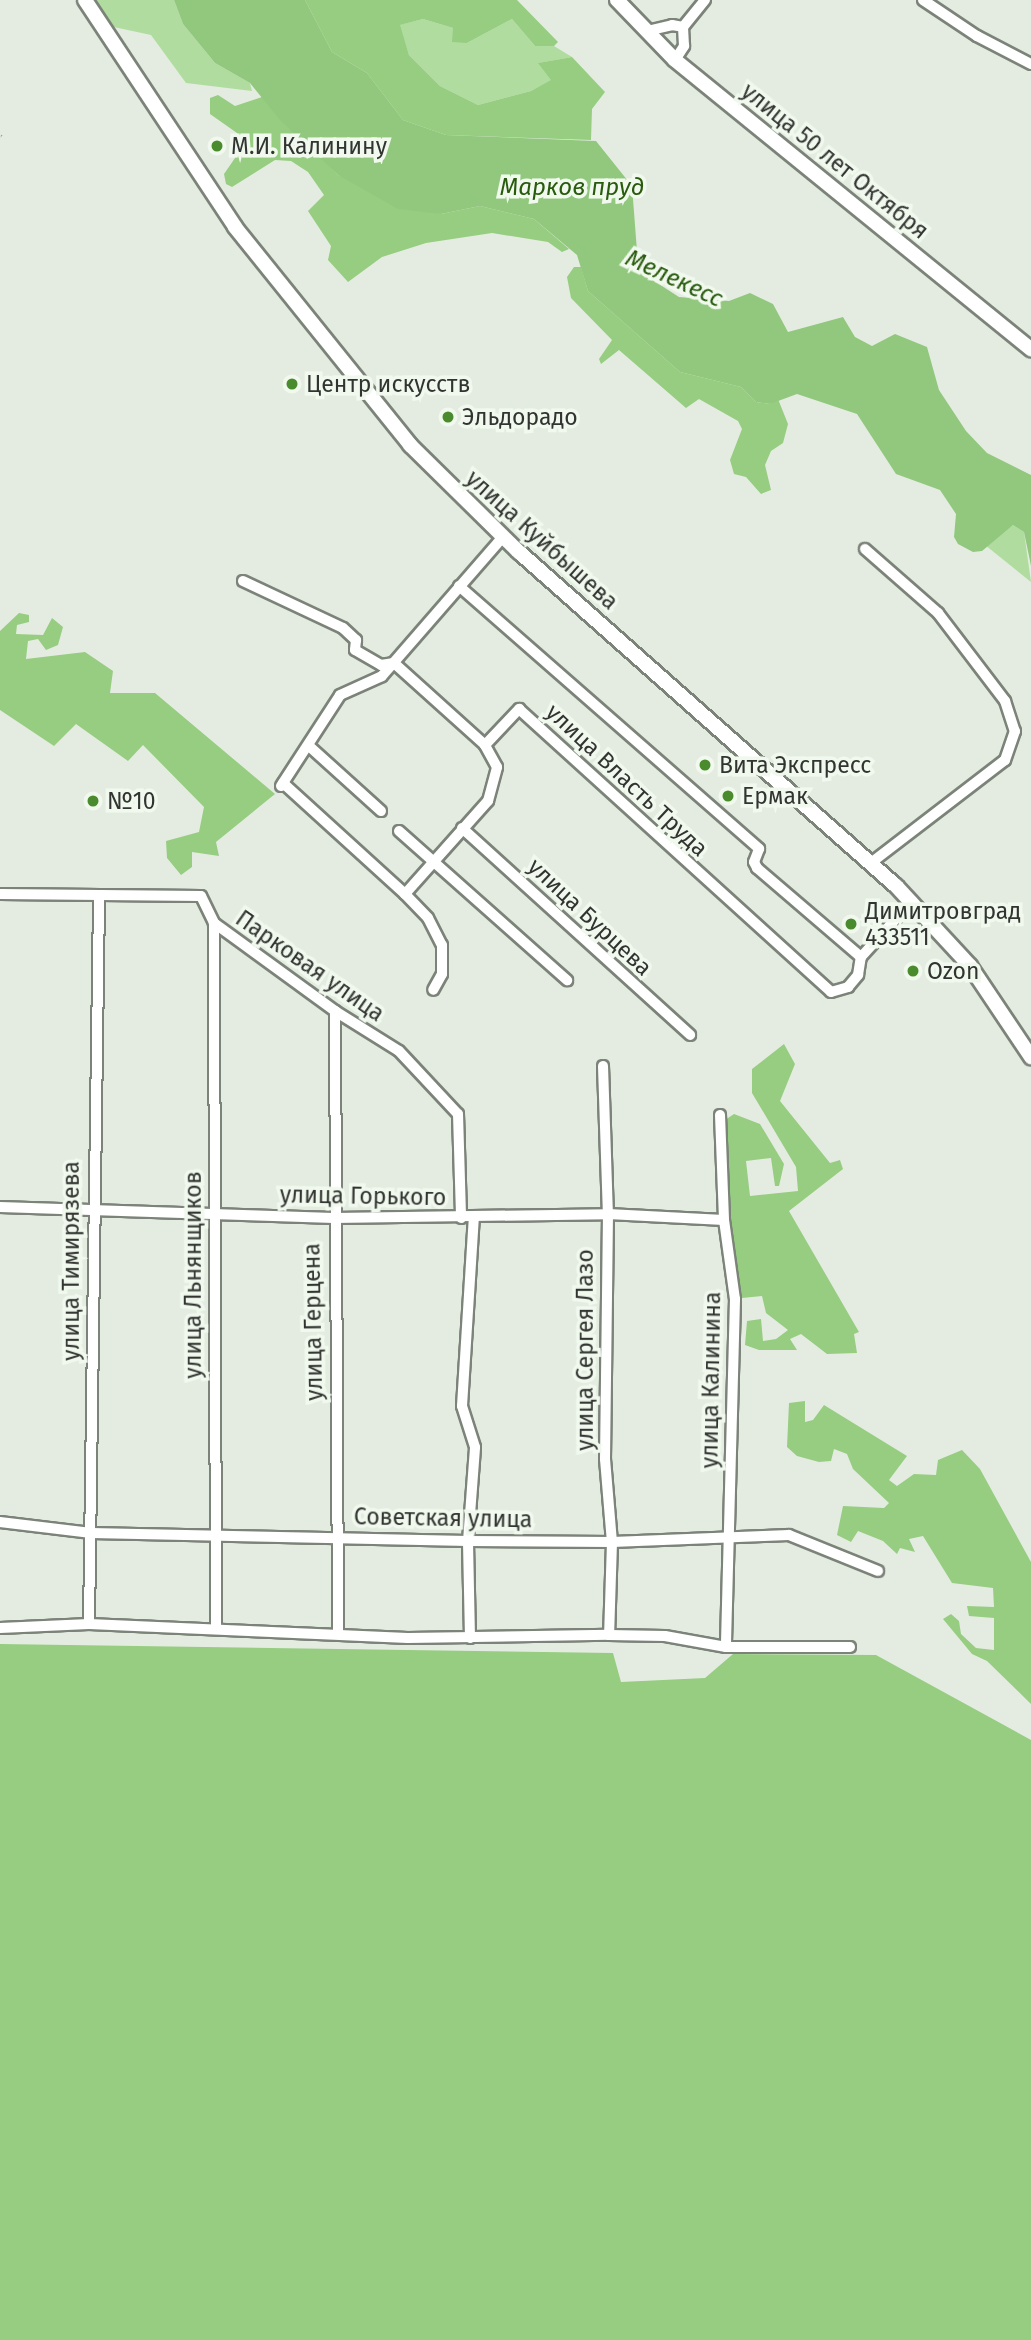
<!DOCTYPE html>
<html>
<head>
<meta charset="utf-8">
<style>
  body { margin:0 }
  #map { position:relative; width:1031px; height:2340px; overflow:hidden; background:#e4ece1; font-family:"Fira Sans",sans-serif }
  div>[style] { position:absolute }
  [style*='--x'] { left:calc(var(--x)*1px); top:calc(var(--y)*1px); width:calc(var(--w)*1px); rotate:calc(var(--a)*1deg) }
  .green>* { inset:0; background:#b0dd9f }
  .forest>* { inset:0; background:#96cd81 }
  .water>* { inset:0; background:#91c87d }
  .roads { filter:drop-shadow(2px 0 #7c8379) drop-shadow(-2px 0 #7c8379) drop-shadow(0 2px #7c8379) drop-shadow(0 -2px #7c8379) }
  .street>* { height:10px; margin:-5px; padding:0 5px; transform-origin:5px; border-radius:5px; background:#fff }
  .secondary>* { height:14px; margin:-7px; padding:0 7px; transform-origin:7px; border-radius:7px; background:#fff }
  .rail>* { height:5px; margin-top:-2.5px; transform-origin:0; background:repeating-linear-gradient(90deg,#f1f9ee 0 8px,#8f958d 0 16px); box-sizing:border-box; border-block:2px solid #8f958d }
  .dots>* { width:19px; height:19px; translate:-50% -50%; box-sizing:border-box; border:4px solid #f1f9ee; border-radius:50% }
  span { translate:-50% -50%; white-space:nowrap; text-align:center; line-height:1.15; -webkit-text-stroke:7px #f1f9ee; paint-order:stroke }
  .poi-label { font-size:23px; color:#313430 }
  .left { translate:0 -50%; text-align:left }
  .street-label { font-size:23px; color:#313430 }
  .water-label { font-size:24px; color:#295b0e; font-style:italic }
</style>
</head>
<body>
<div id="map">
  <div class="green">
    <i style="clip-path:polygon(91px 0,174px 0,183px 24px,215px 63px,250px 83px,252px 91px,186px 83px,151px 35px,109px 26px)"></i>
    <i style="clip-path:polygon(423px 19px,453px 28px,467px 43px,512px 19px,535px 46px,554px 46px,572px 57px,539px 63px,552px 80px,531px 91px,478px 105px,440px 86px,409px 55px,399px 25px)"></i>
    <i style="clip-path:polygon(1013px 525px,1024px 532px,1031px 582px,985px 545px)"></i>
  </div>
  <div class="forest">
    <i style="clip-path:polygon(305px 0,517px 0,558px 42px,554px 46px,535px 46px,512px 19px,467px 43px,452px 42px,453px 28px,423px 19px,400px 25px,409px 55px,440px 86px,478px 105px,531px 91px,551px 80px,538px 63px,572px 57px,605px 92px,592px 109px,591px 140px,446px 135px,403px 120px,367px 73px,332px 52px)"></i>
    <i style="clip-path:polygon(218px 95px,235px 106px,262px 97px,338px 175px,441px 214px,480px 206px,534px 219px,569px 249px,562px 252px,548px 242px,492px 233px,426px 243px,382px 257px,348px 282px,328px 260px,331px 246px,308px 211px,324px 195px,308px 172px,291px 161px,275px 160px,232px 187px,226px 184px,224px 174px,244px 145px,237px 133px,210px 114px,210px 98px)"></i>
    <i style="clip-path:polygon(574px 267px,581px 267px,588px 291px,680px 372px,741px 387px,756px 402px,770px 404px,778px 399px,788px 424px,783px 443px,771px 451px,765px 465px,771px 490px,761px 494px,746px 477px,734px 474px,730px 460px,742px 429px,738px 421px,699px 399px,686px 408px,619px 350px,601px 364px,599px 359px,612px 340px,571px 298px,567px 277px)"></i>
    <i style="clip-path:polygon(19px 613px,29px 615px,29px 622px,17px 625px,16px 634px,43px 635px,52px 618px,63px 627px,58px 645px,46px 650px,38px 639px,28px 641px,26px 659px,85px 652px,113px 671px,110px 693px,155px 693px,275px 794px,216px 842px,219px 856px,192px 852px,192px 867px,181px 875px,167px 858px,166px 841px,199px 832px,204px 807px,143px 745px,128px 761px,76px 724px,54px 746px,0 710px,0 631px)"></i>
    <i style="clip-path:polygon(784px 1044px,795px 1064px,780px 1101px,830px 1163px,840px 1160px,843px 1169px,789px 1211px,859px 1332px,854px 1334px,857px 1353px,827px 1354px,801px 1334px,790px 1339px,797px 1350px,759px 1350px,745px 1345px,747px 1321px,761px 1319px,763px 1341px,776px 1339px,788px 1330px,766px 1313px,762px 1296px,742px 1298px,729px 1218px,725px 1120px,734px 1114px,760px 1124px,784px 1164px,779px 1186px,775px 1186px,771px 1158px,746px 1161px,750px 1196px,798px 1191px,796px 1167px,752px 1093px,752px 1069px)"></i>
    <i style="clip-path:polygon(805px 1401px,805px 1422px,813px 1420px,824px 1405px,907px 1456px,889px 1480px,897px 1486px,914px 1474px,936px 1475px,938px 1460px,962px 1450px,980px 1469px,1031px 1562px,1031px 1704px,987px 1661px,972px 1654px,943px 1619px,951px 1614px,959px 1621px,961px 1634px,976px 1648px,994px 1650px,994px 1618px,969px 1616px,967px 1606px,994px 1607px,993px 1588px,952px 1583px,923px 1536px,909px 1539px,915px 1552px,900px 1548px,897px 1554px,883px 1541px,858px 1531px,851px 1542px,837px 1535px,843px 1506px,884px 1508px,889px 1503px,853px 1469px,847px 1454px,834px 1449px,831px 1461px,819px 1462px,797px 1456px,787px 1447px,789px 1403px)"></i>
    <i style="clip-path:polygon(0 1644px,613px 1653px,621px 1682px,705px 1678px,733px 1654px,876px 1655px,1031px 1740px,1031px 2340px,0 2340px)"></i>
  </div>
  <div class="water">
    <i style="clip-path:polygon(174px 0,305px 0,332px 52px,367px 73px,403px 120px,446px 135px,596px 141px,632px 186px,637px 251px,645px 275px,679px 297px,729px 301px,750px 293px,773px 304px,788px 332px,843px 317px,855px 337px,872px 346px,895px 334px,927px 347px,939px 390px,966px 431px,987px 453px,1031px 475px,1031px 566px,1024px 532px,1013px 525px,982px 551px,973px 552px,958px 544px,954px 537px,956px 514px,940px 490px,896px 474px,857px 414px,797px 394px,770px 404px,756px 402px,741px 387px,680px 372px,588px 291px,577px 255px,534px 219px,480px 206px,441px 214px,398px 209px,338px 175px,280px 120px,250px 83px,215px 63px,183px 24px)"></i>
  </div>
  <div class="roads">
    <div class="street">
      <i style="--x:923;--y:0;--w:65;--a:33.7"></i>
      <i style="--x:977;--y:36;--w:61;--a:27.4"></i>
      <i style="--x:647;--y:31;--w:26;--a:-13"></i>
      <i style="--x:672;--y:25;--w:11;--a:10"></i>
      <i style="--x:675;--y:60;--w:17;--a:-57"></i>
      <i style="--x:684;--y:46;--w:19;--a:-93"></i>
      <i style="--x:683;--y:27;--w:35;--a:-51"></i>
      <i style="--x:865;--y:549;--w:97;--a:41.2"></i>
      <i style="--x:938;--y:613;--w:111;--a:52.7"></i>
      <i style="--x:1005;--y:701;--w:32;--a:72"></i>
      <i style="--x:1015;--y:731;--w:31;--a:109"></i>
      <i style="--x:1005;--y:760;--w:169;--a:142.5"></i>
      <i style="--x:243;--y:581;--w:110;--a:25.2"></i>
      <i style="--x:343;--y:628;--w:18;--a:43"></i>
      <i style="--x:356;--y:640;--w:10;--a:96"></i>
      <i style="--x:355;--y:650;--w:30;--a:30"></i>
      <i style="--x:381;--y:665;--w:13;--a:-9"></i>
      <i style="--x:394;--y:663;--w:122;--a:42"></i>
      <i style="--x:485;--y:745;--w:50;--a:-46.6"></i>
      <i style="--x:519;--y:709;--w:421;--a:42.2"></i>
      <i style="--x:831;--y:992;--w:18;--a:-16"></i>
      <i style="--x:848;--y:987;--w:16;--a:-50"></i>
      <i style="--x:858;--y:975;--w:18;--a:-81"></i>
      <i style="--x:861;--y:957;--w:76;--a:-47.7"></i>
      <i style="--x:459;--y:586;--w:399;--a:41.2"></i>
      <i style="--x:759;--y:849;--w:14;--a:111"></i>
      <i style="--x:754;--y:862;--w:7;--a:63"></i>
      <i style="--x:757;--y:868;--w:137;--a:40.6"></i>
      <i style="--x:309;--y:746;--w:97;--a:42.1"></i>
      <i style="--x:283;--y:783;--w:165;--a:42.3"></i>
      <i style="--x:405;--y:894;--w:125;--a:-48.3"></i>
      <i style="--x:488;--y:801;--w:35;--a:-75"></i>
      <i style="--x:497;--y:767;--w:25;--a:-119"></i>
      <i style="--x:281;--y:786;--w:108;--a:-57"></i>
      <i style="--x:340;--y:695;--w:46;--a:-24.3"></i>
      <i style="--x:382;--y:676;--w:184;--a:-49"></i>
      <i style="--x:462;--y:828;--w:308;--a:42.2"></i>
      <i style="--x:399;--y:831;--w:225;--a:41.6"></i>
      <i style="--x:0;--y:894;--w:201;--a:0.6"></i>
      <i style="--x:201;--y:896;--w:30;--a:64"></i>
      <i style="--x:214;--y:923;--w:150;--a:36"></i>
      <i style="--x:335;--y:1011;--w:75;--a:32"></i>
      <i style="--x:399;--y:1051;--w:86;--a:46.9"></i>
      <i style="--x:458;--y:1114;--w:104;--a:88.3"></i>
      <i style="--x:405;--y:894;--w:33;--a:46"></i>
      <i style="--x:428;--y:918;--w:30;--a:63"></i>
      <i style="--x:442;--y:945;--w:29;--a:90"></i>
      <i style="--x:442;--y:974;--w:18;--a:119"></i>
      <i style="--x:214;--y:923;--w:704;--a:89.84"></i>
      <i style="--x:335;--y:1011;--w:621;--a:89.72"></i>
      <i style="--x:603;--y:1066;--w:148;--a:88.1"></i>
      <i style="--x:608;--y:1214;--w:245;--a:90.7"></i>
      <i style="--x:605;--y:1459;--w:83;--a:85.2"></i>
      <i style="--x:612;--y:1542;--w:93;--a:91.8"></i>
      <i style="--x:720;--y:1115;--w:105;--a:87.8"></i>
      <i style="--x:724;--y:1220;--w:80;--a:82.1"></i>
      <i style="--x:735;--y:1299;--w:348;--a:91.5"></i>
      <i style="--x:0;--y:1207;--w:334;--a:1.9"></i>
      <i style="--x:334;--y:1218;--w:274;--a:-0.8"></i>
      <i style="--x:608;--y:1214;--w:116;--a:3"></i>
      <i style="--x:0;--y:1522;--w:92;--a:6.9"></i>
      <i style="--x:91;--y:1533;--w:377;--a:1.2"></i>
      <i style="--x:468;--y:1541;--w:144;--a:0.4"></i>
      <i style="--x:612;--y:1542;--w:177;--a:-2.3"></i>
      <i style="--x:789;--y:1535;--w:96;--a:22"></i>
      <i style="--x:89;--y:1624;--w:726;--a:-89.21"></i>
      <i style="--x:0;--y:1628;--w:89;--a:-2.6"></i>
      <i style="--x:89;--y:1624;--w:319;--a:2.5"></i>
      <i style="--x:408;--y:1638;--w:201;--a:-0.9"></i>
      <i style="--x:609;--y:1635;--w:56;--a:1"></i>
      <i style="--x:665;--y:1636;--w:62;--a:10.2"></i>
      <i style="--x:726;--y:1647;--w:124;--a:0"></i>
      <i style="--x:470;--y:1638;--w:97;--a:-91.2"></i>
      <i style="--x:468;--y:1541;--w:94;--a:-85.7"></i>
      <i style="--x:475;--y:1447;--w:43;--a:-107.6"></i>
      <i style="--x:462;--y:1406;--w:189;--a:-86.4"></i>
    </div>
    <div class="secondary">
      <i style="--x:85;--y:0;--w:272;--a:56.5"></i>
      <i style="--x:235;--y:227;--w:280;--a:51.2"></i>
      <i style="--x:410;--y:445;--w:153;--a:44.5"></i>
      <i style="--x:519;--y:552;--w:504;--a:41.54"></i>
      <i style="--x:896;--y:886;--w:109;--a:47.2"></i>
      <i style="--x:970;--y:966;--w:110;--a:56.2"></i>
      <i style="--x:617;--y:0;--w:83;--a:46"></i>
      <i style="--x:675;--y:60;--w:459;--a:39.1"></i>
    </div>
  </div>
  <div class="rail">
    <i style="--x:0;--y:136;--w:1;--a:45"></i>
  </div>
  <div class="dots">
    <i style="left:217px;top:146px;background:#4a8b2d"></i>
    <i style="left:292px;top:384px;background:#4a8b2d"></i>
    <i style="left:448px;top:417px;background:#4a8b2d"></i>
    <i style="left:705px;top:765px;background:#4a8b2d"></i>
    <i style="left:728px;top:796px;background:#4a8b2d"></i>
    <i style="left:93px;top:801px;background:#4a8b2d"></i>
    <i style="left:851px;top:924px;background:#4a8b2d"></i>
    <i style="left:913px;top:971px;background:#4a8b2d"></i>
  </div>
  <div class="poi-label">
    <span class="left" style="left:231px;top:146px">М.И. Калинину</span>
    <span class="left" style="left:306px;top:384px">Центр искусств</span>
    <span class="left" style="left:462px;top:417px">Эльдорадо</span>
    <span class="left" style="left:719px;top:765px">Вита Экспресс</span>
    <span class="left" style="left:742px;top:796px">Ермак</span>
    <span class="left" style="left:107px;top:801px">№10</span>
    <span class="left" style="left:865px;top:924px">Димитровград<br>433511</span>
    <span class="left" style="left:927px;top:971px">Ozon</span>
  </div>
  <div class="street-label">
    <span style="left:835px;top:161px;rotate:39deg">улица 50 лет Октября</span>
    <span style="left:542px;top:540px;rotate:42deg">улица Куйбышева</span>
    <span style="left:627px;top:780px;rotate:43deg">улица Власть Труда</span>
    <span style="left:590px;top:917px;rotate:43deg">улица Бурцева</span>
    <span style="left:310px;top:966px;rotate:35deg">Парковая улица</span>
    <span style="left:363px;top:1196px;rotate:1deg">улица Горького</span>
    <span style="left:71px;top:1261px;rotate:-90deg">улица Тимирязева</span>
    <span style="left:193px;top:1275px;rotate:-90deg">улица Льнянщиков</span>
    <span style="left:313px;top:1322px;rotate:-91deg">улица Герцена</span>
    <span style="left:585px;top:1350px;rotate:-90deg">улица Сергея Лазо</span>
    <span style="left:711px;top:1380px;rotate:-89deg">улица Калинина</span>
    <span style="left:443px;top:1518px;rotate:1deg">Советская улица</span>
  </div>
  <div class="water-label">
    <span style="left:572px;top:188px">Марков пруд</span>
    <span style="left:674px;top:279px;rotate:25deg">Мелекесс</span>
  </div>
</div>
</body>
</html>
